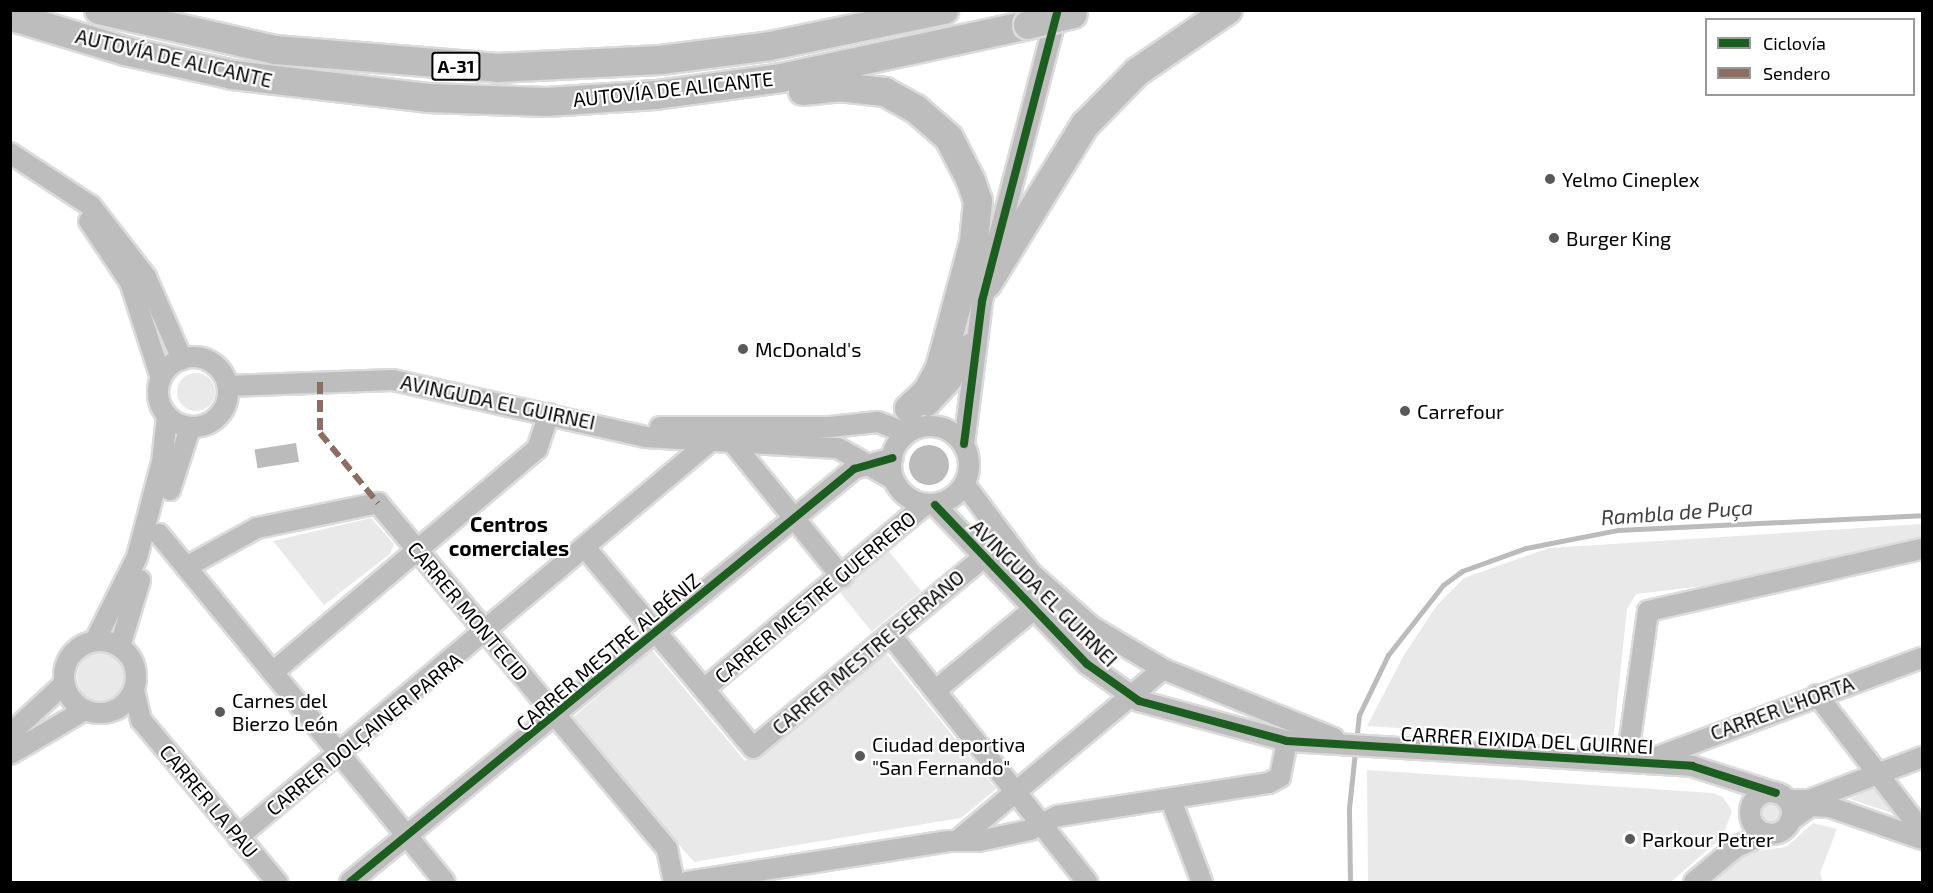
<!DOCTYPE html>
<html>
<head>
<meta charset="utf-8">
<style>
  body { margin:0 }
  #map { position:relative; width:1933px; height:893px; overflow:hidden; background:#fff; font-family:"Exo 2",sans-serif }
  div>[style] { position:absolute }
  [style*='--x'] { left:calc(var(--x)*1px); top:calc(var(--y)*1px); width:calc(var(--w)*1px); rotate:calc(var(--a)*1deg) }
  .green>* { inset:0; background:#e9e9e9; transform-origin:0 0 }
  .round { border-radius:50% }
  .water>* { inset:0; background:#bbb; transform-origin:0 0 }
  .stream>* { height:5px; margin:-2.5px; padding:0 2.5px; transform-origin:2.5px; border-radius:2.5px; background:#bbb }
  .roads { filter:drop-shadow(2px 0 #dbdbdb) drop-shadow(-2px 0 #dbdbdb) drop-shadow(0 2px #dbdbdb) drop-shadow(0 -2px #dbdbdb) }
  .minor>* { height:20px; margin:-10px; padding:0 10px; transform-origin:10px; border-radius:10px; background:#bdbdbd }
  .minor>.ring { margin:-10px; padding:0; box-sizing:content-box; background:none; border:20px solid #bdbdbd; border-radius:50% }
  .highway>* { height:28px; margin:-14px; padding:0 14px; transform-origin:14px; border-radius:14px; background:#bdbdbd }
  .bridges { filter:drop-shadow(2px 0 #dbdbdb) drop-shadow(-2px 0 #dbdbdb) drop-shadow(0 2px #dbdbdb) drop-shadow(0 -2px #dbdbdb) }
  .highway-bridge>* { height:28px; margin:-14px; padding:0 14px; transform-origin:14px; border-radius:14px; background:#bdbdbd }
  .quiet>* { height:6px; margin-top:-3px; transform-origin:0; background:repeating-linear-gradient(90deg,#8d6e63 0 12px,transparent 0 18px) }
  .cycleway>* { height:8px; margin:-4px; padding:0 4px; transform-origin:4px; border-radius:4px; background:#1b5e20 }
  .dots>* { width:16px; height:16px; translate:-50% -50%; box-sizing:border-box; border:3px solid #fff; border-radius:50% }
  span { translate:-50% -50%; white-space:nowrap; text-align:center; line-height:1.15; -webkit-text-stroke:4.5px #fff; paint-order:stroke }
  .shield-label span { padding:2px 4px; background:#fff; border:2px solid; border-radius:4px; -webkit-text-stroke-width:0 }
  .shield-label { font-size:18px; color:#000; font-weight:700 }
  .street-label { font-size:20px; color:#000 }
  .poi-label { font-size:20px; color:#000 }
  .left { translate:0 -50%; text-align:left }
  .water-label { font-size:21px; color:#3f3f3f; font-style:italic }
  .neighbourhood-label { font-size:21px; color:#000; font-weight:700 }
  .frame { position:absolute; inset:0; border:12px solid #000; pointer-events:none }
  .legend { position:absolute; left:1705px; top:18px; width:210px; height:78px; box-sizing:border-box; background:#fff; border:2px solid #999; margin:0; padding:8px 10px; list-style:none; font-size:18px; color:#000 }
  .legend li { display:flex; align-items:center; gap:12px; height:30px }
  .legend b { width:30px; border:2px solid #999 }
</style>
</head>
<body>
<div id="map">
  <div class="green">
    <i class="round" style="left:177px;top:373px;width:38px;height:38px"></i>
    <i style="clip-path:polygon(371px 518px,394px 544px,390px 554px,324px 605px,273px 541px)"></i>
    <i style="clip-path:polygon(1922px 524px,1922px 543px,1755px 580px,1636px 594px,1627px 609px,1613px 742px,1367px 726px,1404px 655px,1437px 605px,1464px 578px,1549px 548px)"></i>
    <i style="left:888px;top:550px;width:53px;height:64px;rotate:51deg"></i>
    <i style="clip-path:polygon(652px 650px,745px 761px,884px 651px,996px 789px,961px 818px,694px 862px,571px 719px)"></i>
    <i class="round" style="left:77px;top:652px;width:50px;height:50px"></i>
    <i style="clip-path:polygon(1367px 770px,1713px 793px,1723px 797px,1732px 811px,1723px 836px,1671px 882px,1368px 882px)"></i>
    <i style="clip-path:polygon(1874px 786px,1892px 813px,1850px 799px)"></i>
    <i class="round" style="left:1755px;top:797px;width:32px;height:32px"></i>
    <i style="clip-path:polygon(1813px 823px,1837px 829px,1820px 873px,1823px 882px,1714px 882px,1744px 853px,1786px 847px)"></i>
  </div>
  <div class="water">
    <i style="left:296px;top:443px;width:19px;height:42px;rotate:81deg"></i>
    <i class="round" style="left:909px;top:445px;width:40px;height:40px"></i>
  </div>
  <div class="stream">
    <i style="--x:1350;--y:882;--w:74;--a:-90.8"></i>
    <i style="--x:1349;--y:808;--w:94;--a:-83.9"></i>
    <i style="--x:1359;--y:715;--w:67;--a:-64.2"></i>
    <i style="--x:1388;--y:655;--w:89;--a:-51.8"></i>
    <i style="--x:1443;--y:585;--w:24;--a:-36"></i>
    <i style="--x:1462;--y:571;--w:68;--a:-19.8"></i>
    <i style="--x:1526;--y:548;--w:94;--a:-11.1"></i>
    <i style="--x:1618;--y:530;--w:304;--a:-2.8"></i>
  </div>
  <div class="roads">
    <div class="minor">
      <i style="--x:10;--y:153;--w:97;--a:33.2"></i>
      <i style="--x:91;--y:206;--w:90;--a:52.2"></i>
      <i style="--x:146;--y:277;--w:90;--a:66.3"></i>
      <i style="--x:89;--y:221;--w:73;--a:56.1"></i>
      <i style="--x:130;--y:282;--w:101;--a:72.1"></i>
      <i class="ring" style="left:158px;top:357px;width:50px;height:50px"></i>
      <i style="--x:228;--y:386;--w:165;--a:-2.1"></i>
      <i style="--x:393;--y:380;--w:258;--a:12.7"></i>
      <i style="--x:645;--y:437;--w:193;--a:3.3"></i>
      <i style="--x:838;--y:448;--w:63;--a:29.4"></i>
      <i style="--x:928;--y:406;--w:34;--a:-47"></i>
      <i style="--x:951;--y:381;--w:42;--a:-62.8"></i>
      <i class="ring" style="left:891px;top:426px;width:58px;height:58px"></i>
      <i style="--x:660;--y:427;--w:170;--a:0"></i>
      <i style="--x:830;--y:427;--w:48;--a:-5.9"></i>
      <i style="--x:878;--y:422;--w:31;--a:21"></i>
      <i style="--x:733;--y:443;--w:173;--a:50.9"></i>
      <i style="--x:964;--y:444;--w:144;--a:-82.8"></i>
      <i style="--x:982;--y:301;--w:301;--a:-75.4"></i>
      <i style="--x:965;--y:485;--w:110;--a:53.1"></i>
      <i style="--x:1031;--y:573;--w:80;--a:41.5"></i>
      <i style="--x:1091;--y:626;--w:84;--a:30.8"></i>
      <i style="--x:1163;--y:669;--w:184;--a:22"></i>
      <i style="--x:170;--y:490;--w:65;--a:-72.1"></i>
      <i style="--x:935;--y:505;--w:220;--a:46.3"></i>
      <i style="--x:1087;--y:664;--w:64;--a:35.4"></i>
      <i style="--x:1139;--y:701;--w:153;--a:15.1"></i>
      <i style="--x:1287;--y:741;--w:406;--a:3.5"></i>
      <i style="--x:1692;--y:766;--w:88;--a:17.8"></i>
      <i style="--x:159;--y:534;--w:450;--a:50.6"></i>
      <i style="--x:587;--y:550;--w:258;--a:50"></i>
      <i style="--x:753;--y:748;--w:300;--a:-39.6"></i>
      <i style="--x:186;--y:567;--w:81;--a:-28.8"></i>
      <i style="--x:257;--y:528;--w:124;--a:-11.7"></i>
      <i style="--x:378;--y:503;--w:451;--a:50.1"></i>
      <i style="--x:667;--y:849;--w:34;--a:78"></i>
      <i style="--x:890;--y:634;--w:317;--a:51.5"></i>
      <i style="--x:95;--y:641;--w:94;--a:-63.4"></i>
      <i style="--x:137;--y:557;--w:98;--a:-75.3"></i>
      <i style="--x:162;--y:462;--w:45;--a:-83.7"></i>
      <i class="ring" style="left:64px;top:641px;width:52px;height:52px"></i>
      <i style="--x:120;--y:646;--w:69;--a:-73.1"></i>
      <i style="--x:273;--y:672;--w:346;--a:-40.2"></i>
      <i style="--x:537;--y:449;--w:37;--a:-71"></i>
      <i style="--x:704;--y:689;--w:288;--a:-39.8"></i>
      <i style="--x:134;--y:690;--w:31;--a:77"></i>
      <i style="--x:141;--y:720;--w:212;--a:50"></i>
      <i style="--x:936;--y:690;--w:127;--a:-39.6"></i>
      <i style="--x:1817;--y:695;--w:172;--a:52.3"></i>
      <i style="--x:10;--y:734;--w:74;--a:-42.8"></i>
      <i style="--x:10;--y:754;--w:87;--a:-30.4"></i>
      <i style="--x:1627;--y:761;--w:151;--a:-82"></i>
      <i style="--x:1648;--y:611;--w:281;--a:-12.8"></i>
      <i style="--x:1646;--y:761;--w:295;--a:-20.5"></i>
      <i class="ring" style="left:1750px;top:792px;width:22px;height:22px"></i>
      <i style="--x:1171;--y:800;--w:88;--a:69.3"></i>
      <i style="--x:1787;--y:800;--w:22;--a:0"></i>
      <i style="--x:1809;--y:800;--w:121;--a:-20.8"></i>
      <i style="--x:1790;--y:821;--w:26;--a:-36"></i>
      <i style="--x:1811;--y:806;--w:19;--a:3"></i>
      <i style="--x:1830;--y:807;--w:97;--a:19.2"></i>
      <i style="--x:238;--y:837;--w:613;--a:-39.97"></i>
      <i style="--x:958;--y:840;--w:267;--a:-39.8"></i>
      <i style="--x:350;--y:882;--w:652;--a:-39.33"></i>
      <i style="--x:854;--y:469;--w:40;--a:-16"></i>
      <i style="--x:687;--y:882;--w:265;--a:-8.9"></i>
      <i style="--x:949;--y:841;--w:30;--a:0"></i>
      <i style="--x:979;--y:841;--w:52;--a:-12.2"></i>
      <i style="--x:1030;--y:830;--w:31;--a:-27"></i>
      <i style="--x:1058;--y:816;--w:214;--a:-8.9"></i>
      <i style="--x:1269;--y:783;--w:13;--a:-29"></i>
      <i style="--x:1280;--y:777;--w:37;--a:-79"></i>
      <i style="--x:1694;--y:882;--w:55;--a:-39.8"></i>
      <i style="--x:1736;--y:847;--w:34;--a:-24"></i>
    </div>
    <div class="highway">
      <i style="--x:99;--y:10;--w:180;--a:12.8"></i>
      <i style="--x:275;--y:50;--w:223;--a:4.6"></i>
      <i style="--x:497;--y:68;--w:164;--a:-2.8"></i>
      <i style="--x:661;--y:60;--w:110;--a:-7.3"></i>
      <i style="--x:770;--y:46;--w:178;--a:-11.7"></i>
      <i style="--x:10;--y:16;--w:120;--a:16.9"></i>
      <i style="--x:125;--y:51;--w:111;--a:12.5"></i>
      <i style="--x:233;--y:75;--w:196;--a:6.7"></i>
      <i style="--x:428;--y:98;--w:119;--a:1.9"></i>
      <i style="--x:547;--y:102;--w:109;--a:-3.7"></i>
      <i style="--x:656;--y:95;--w:126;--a:-7.7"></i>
      <i style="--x:781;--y:78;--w:253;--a:-12.1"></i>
      <i style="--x:803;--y:91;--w:36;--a:-6"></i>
      <i style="--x:839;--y:87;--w:46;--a:6.2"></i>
      <i style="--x:885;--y:92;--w:35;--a:29"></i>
      <i style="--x:916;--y:109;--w:44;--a:41.3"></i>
      <i style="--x:949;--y:138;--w:48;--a:62.9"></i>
      <i style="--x:971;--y:181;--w:21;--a:71"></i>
      <i style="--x:978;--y:201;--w:41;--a:95.6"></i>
      <i style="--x:974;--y:242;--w:131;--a:105.1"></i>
      <i style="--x:940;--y:368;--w:26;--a:118"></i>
      <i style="--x:928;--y:391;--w:26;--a:137"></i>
      <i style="--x:987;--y:284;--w:187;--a:-58.4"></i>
      <i style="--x:1085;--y:125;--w:74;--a:-45.5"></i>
      <i style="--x:1137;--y:72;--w:110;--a:-34.3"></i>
    </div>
  </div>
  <div class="bridges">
    <div class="highway-bridge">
      <i style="--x:1028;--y:25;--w:46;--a:-13.7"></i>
    </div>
  </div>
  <div class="quiet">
    <i style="--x:320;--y:382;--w:51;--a:90"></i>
    <i style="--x:320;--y:433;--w:91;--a:50.4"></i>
  </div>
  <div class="cycleway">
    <i style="--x:964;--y:444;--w:144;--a:-82.8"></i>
    <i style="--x:982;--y:301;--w:301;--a:-75.4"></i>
    <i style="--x:935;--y:505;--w:220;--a:46.3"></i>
    <i style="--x:1087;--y:664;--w:64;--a:35.4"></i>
    <i style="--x:1139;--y:701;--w:153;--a:15.1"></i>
    <i style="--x:1287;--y:741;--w:406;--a:3.5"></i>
    <i style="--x:1692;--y:766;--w:88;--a:17.8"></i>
    <i style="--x:350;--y:882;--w:652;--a:-39.33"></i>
    <i style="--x:854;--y:469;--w:40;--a:-16"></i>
  </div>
  <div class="dots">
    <i style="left:1550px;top:179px;background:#595959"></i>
    <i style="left:1554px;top:238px;background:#595959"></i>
    <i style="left:743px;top:349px;background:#595959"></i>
    <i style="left:1405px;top:411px;background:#595959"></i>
    <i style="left:220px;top:712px;background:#595959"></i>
    <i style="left:860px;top:756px;background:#595959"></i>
    <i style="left:1630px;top:839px;background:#595959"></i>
  </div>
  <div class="shield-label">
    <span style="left:456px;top:66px">A-31</span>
  </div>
  <div class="street-label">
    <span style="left:174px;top:58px;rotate:13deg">AUTOVÍA DE ALICANTE</span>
    <span style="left:673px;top:89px;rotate:-6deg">AUTOVÍA DE ALICANTE</span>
    <span style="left:498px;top:402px;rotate:12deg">AVINGUDA EL GUIRNEI</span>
    <span style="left:1044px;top:593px;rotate:45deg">AVINGUDA EL GUIRNEI</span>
    <span style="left:815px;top:597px;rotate:-40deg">CARRER MESTRE GUERRERO</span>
    <span style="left:468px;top:611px;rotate:50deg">CARRER MONTECID</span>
    <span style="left:608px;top:652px;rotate:-40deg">CARRER MESTRE ALBÉNIZ</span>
    <span style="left:868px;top:652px;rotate:-40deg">CARRER MESTRE SERRANO</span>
    <span style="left:1782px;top:708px;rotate:-20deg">CARRER L'HORTA</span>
    <span style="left:364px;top:734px;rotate:-39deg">CARRER DOLÇAINER PARRA</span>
    <span style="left:1527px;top:740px;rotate:3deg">CARRER EIXIDA DEL GUIRNEI</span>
    <span style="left:209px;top:801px;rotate:50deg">CARRER LA PAU</span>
  </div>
  <div class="poi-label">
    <span class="left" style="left:1562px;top:179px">Yelmo Cineplex</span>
    <span class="left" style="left:1566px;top:238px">Burger King</span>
    <span class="left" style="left:755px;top:349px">McDonald's</span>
    <span class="left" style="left:1417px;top:411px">Carrefour</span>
    <span class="left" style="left:232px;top:712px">Carnes del<br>Bierzo León</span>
    <span class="left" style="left:872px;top:756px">Ciudad deportiva<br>"San Fernando"</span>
    <span class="left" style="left:1642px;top:839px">Parkour Petrer</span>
  </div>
  <div class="water-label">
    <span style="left:1677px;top:512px;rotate:-4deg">Rambla de Puça</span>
  </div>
  <div class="neighbourhood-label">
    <span style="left:509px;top:536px">Centros<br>comerciales</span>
  </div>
  <div class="frame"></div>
  <ul class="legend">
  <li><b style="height:8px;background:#1b5e20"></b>Ciclovía</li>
  <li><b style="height:8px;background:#8d6e63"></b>Sendero</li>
  </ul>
</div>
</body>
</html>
